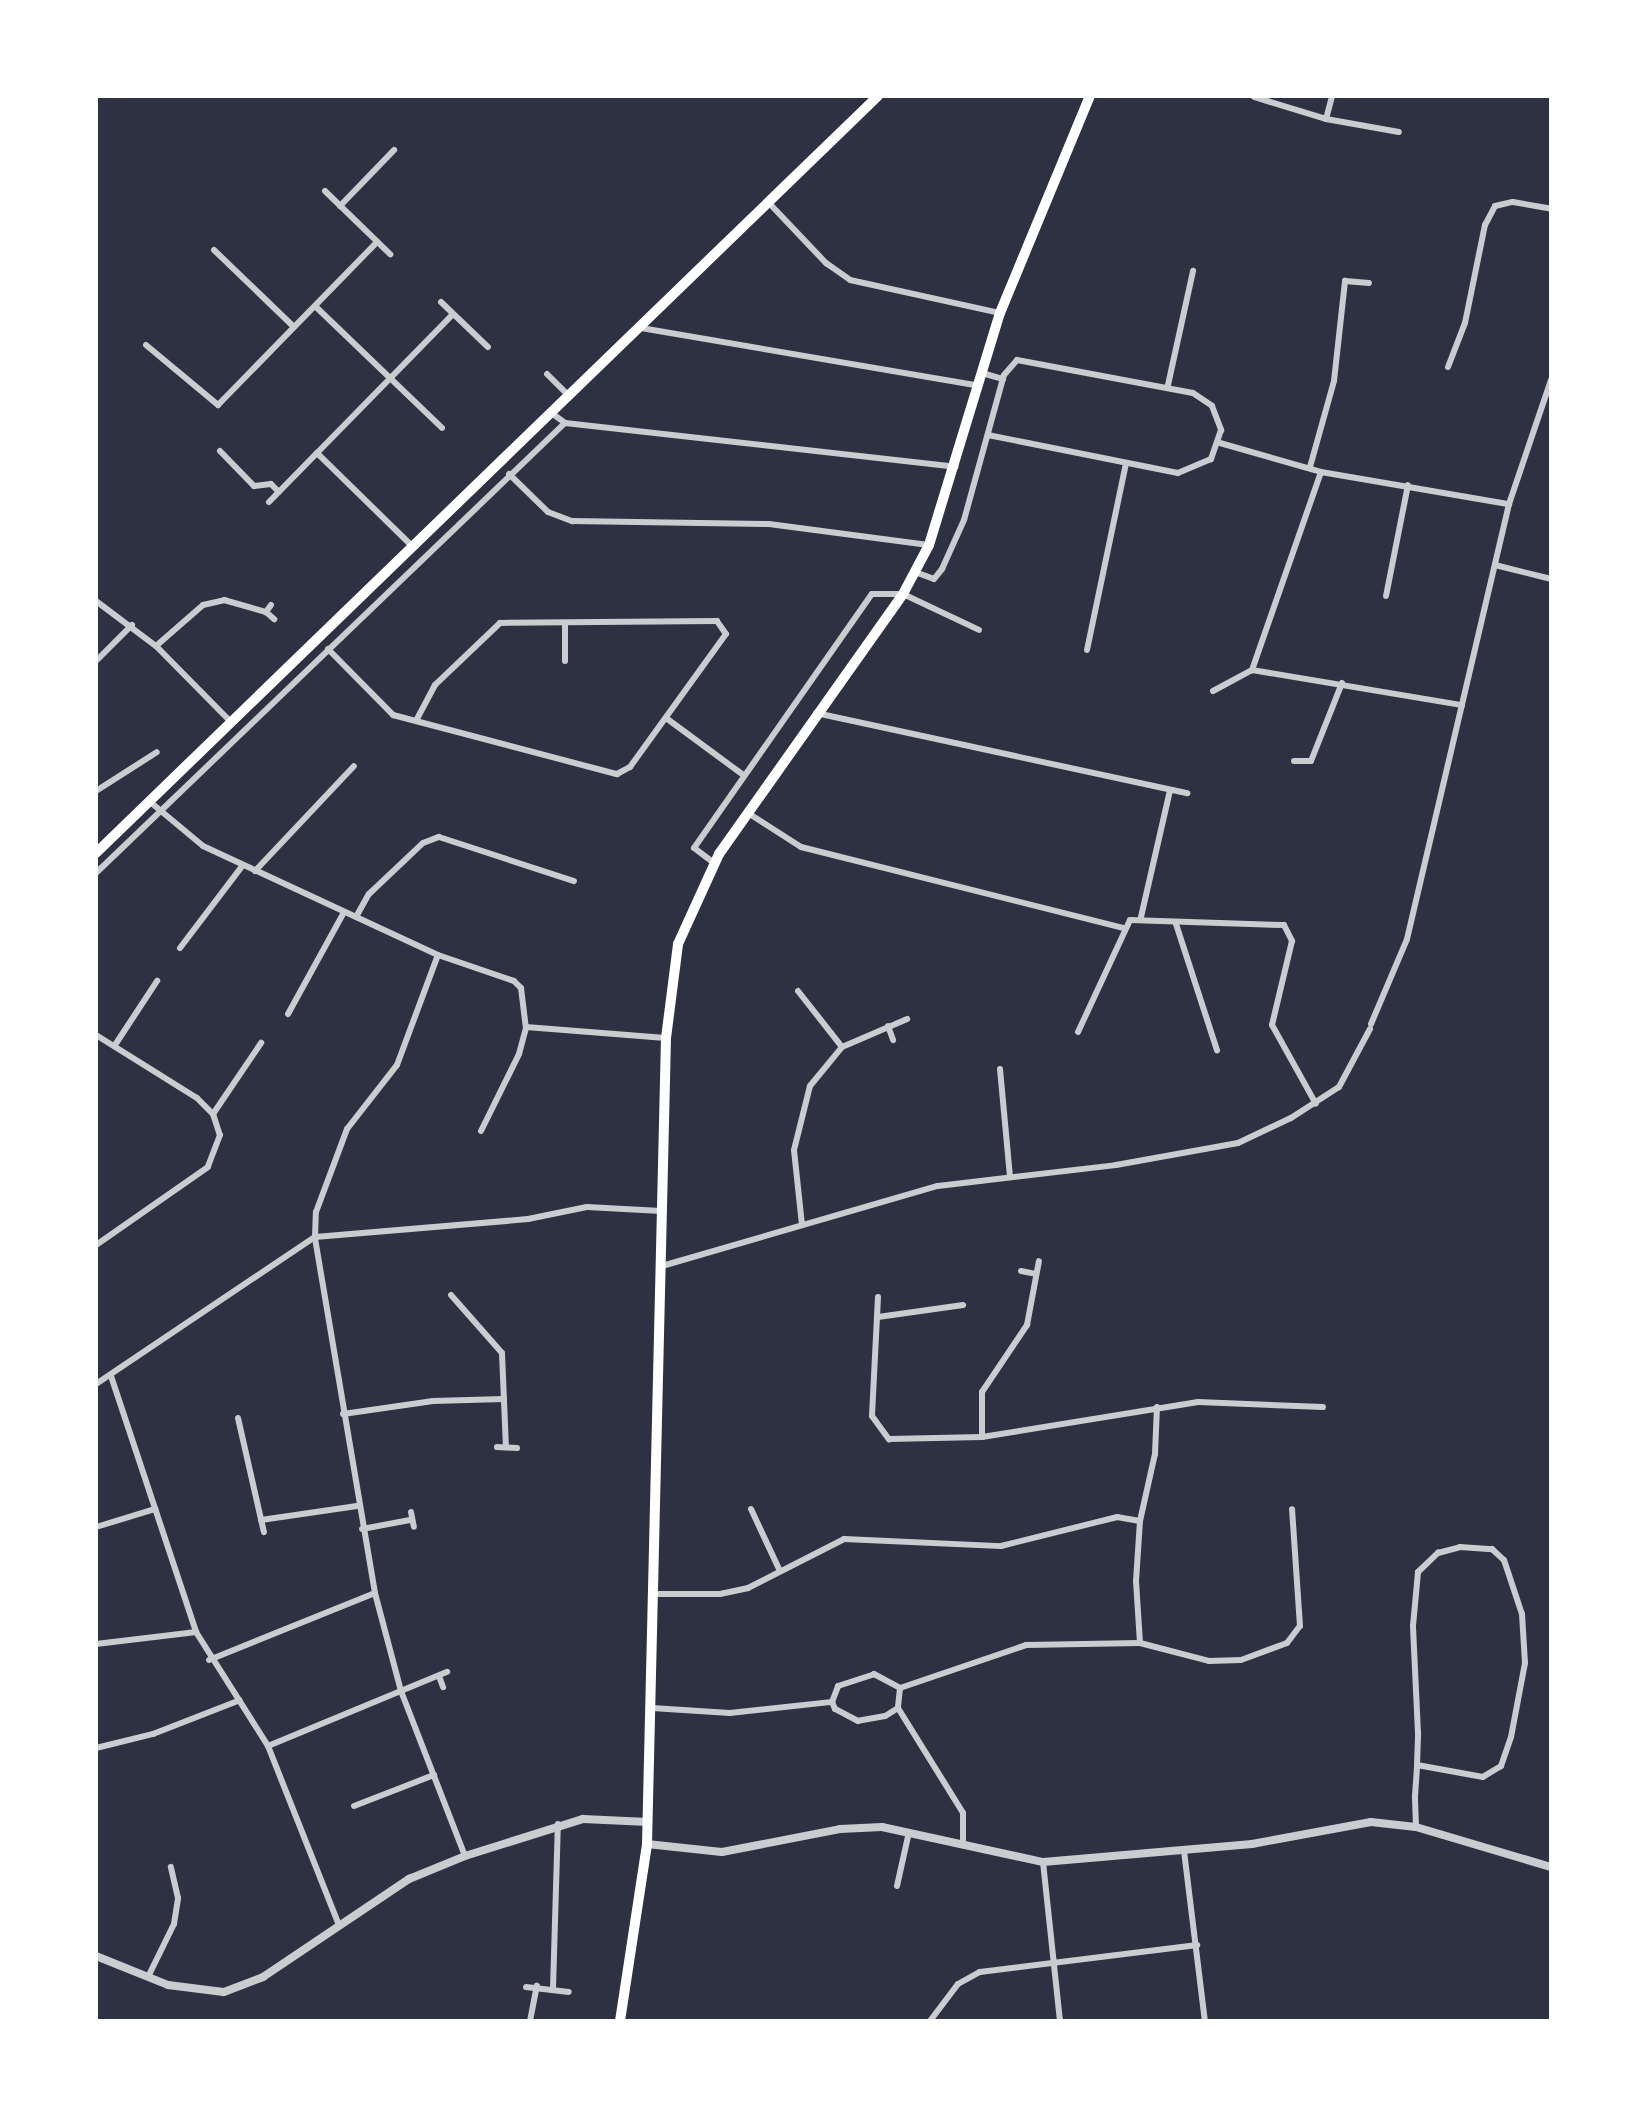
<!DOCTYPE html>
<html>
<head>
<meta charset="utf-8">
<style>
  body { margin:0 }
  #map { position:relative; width:1647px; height:2117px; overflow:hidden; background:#2d3142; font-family:"Exo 2",sans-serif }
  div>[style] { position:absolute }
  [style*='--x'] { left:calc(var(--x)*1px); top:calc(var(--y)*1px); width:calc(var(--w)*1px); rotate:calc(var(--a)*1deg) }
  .minor>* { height:6px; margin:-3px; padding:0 3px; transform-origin:3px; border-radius:3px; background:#caccd0 }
  .tertiary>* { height:8px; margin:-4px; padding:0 4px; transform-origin:4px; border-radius:4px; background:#caccd0 }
  .primary>* { height:10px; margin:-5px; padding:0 5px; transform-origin:5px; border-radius:5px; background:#fff }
  .trunk>* { height:10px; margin:-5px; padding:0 5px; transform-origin:5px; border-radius:5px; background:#fff }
  span { translate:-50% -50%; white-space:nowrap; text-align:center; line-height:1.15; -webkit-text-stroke:6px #fff; paint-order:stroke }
  .frame { position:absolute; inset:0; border:98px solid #fff; pointer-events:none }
</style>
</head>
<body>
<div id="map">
  <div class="minor">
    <i style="--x:1254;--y:97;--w:75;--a:17"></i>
    <i style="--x:1326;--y:119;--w:74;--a:10.1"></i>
    <i style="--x:1326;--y:119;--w:24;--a:-75"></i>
    <i style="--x:325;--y:191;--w:91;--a:44.1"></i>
    <i style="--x:769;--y:203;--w:83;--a:46.5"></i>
    <i style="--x:826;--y:263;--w:29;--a:35"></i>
    <i style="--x:850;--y:280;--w:154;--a:12.4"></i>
    <i style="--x:340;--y:206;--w:78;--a:-46"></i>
    <i style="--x:214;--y:250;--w:111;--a:43.9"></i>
    <i style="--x:441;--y:302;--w:65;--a:43.8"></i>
    <i style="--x:315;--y:306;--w:176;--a:43.8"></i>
    <i style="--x:641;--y:328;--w:343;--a:9.7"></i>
    <i style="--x:146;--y:345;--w:94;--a:39.8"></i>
    <i style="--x:218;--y:405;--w:228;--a:-45.7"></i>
    <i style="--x:1448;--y:367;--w:47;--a:-68.9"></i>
    <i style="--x:1465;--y:323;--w:100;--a:-78.5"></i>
    <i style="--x:1485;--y:225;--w:21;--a:-62"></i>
    <i style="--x:1495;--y:206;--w:18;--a:-13"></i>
    <i style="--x:1513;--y:202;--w:39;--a:10"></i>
    <i style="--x:982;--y:373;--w:22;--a:16"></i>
    <i style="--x:547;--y:374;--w:30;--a:45"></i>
    <i style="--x:1168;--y:385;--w:117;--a:-77.6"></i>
    <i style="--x:550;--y:412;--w:19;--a:36"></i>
    <i style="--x:565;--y:423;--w:393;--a:6.4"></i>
    <i style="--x:1220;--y:443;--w:105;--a:16"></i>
    <i style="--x:1321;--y:472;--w:191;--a:9.7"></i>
    <i style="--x:220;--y:451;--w:49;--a:45.8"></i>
    <i style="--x:254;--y:486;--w:17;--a:-7"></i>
    <i style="--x:271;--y:484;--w:11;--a:45"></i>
    <i style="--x:1310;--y:467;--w:89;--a:-74.4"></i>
    <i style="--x:1334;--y:381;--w:101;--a:-83.7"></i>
    <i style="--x:1345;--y:281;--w:24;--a:5"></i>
    <i style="--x:1321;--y:472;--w:210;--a:109.2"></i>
    <i style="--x:1252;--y:670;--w:213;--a:9.5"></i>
    <i style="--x:509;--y:474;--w:54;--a:44.3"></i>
    <i style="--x:548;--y:512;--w:26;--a:21"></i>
    <i style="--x:572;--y:521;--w:197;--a:0.9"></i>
    <i style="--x:769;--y:524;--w:161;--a:7.5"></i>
    <i style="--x:269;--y:502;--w:69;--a:-45.6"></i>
    <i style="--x:410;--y:544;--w:130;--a:-135.6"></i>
    <i style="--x:317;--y:453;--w:194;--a:-45.6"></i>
    <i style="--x:1495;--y:565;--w:58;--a:14"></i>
    <i style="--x:915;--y:572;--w:20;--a:20"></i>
    <i style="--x:934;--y:579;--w:13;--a:-51"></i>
    <i style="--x:942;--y:569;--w:54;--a:-65.8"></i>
    <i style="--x:964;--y:520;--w:150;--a:-74.6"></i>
    <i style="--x:1004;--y:375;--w:20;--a:-49"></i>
    <i style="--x:1017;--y:360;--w:179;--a:10.6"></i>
    <i style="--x:1193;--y:393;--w:23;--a:34"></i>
    <i style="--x:1212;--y:406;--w:26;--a:69"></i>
    <i style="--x:1221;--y:430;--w:31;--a:109"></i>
    <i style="--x:1211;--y:459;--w:36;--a:157"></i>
    <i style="--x:1178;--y:473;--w:194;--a:-168.7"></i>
    <i style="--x:1386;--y:596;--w:113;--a:-78.8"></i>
    <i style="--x:96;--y:601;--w:75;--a:36.9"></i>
    <i style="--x:156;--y:646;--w:105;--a:45.4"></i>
    <i style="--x:271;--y:605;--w:9;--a:126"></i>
    <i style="--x:266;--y:612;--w:11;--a:41"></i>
    <i style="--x:565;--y:623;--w:38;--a:90"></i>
    <i style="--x:156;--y:646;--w:62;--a:-41.1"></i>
    <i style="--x:203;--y:605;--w:22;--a:-13"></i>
    <i style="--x:224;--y:600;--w:44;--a:15.9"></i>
    <i style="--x:328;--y:649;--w:93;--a:45.4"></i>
    <i style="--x:393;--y:715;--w:232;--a:14.8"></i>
    <i style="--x:617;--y:774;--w:15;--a:-28"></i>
    <i style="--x:630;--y:767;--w:164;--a:-54.2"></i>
    <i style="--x:726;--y:634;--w:16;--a:-125"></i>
    <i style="--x:717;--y:621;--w:217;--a:179.5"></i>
    <i style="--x:500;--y:623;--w:90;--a:136.4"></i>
    <i style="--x:435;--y:685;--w:40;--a:118"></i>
    <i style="--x:1087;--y:650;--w:190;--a:-78.2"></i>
    <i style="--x:96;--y:661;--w:51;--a:-45"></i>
    <i style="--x:1213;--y:691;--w:44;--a:-28.3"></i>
    <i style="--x:816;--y:713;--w:380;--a:12.2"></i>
    <i style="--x:666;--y:718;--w:94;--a:36.4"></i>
    <i style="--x:1294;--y:761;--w:17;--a:0"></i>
    <i style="--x:1311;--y:761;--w:84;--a:-68.3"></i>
    <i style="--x:96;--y:791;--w:72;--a:-32.6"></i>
    <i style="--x:149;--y:801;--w:70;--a:39.8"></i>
    <i style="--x:203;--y:846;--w:259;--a:24.9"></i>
    <i style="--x:438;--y:955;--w:80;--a:18.9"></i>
    <i style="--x:514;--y:981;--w:10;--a:45"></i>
    <i style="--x:521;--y:988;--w:39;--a:83"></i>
    <i style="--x:526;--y:1027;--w:140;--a:4.5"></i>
    <i style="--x:748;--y:813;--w:63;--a:32.7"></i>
    <i style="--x:801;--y:847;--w:333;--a:14.1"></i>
    <i style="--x:714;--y:863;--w:25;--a:-143"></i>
    <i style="--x:694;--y:848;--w:310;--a:-55"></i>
    <i style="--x:872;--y:594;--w:31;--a:0"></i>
    <i style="--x:903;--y:594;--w:84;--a:25.3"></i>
    <i style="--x:255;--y:871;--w:144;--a:-46.7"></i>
    <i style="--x:96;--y:873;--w:650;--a:-43.82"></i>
    <i style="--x:356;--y:917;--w:26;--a:-61"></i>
    <i style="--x:369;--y:894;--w:74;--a:-43.4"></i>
    <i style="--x:423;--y:843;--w:17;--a:-21"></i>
    <i style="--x:439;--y:837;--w:142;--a:18.1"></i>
    <i style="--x:1141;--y:917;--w:130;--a:-77.1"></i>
    <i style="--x:1176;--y:924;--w:133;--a:72"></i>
    <i style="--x:180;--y:948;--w:104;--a:-52.8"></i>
    <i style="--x:798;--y:991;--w:71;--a:51.8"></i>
    <i style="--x:288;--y:1014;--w:116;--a:-61.2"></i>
    <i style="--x:1371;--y:1024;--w:92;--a:-67"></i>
    <i style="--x:1407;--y:939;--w:447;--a:-76.8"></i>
    <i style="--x:1509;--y:504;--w:131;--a:-71.3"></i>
    <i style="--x:888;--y:1026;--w:15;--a:70"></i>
    <i style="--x:1078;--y:1032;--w:123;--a:-65.1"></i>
    <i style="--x:1130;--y:920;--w:154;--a:1.9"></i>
    <i style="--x:1284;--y:925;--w:18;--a:63"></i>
    <i style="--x:1292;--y:941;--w:86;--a:103.4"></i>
    <i style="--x:1272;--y:1025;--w:90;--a:60.9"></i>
    <i style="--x:96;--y:1035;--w:119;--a:32"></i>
    <i style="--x:197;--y:1098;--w:23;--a:45"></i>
    <i style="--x:213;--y:1114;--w:22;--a:72"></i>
    <i style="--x:220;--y:1135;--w:34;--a:111"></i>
    <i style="--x:208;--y:1167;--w:136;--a:145.1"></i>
    <i style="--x:115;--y:1045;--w:77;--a:-56.7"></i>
    <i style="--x:1000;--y:1069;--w:107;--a:84.7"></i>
    <i style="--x:213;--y:1114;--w:86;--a:-55.9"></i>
    <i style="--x:481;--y:1131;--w:86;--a:-63.7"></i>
    <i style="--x:519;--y:1054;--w:28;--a:-75"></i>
    <i style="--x:802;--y:1225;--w:75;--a:-96.1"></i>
    <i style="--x:794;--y:1150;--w:66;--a:-76"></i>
    <i style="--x:810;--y:1086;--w:50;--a:-50.6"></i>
    <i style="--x:842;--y:1047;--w:71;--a:-23.3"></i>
    <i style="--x:662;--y:1266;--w:287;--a:-16.2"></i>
    <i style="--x:938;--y:1186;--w:179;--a:-6.7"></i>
    <i style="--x:1116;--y:1165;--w:124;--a:-10.2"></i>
    <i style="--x:1238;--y:1143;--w:59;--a:-25.3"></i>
    <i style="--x:1291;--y:1118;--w:57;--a:-32.9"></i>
    <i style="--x:1339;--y:1087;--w:66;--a:-61.9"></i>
    <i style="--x:1021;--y:1271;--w:15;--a:11"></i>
    <i style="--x:451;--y:1295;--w:77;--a:48.7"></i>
    <i style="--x:502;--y:1353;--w:94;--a:87.6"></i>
    <i style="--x:878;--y:1297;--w:119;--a:92.9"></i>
    <i style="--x:872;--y:1416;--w:29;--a:54"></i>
    <i style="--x:889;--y:1439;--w:93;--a:-1.2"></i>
    <i style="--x:982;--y:1437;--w:219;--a:-9.2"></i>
    <i style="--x:1198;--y:1402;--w:125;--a:2.3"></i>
    <i style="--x:878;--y:1317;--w:86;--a:-8"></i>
    <i style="--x:111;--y:1376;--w:270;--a:71.6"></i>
    <i style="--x:196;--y:1632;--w:135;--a:57.7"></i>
    <i style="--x:268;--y:1746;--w:193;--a:68.4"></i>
    <i style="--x:96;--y:1384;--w:264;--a:-33.9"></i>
    <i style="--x:315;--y:1237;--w:25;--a:-88"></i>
    <i style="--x:316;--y:1212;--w:89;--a:-69.5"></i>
    <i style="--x:347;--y:1129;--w:81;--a:-52"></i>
    <i style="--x:397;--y:1065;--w:117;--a:-69.6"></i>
    <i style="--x:343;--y:1414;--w:91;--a:-8.2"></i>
    <i style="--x:433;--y:1401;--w:71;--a:-1.6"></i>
    <i style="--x:238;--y:1418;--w:117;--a:77.2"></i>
    <i style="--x:982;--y:1437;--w:45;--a:-90"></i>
    <i style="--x:982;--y:1392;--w:81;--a:-56.1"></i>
    <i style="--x:1027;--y:1325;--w:65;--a:-79.4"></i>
    <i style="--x:497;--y:1447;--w:20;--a:3"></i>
    <i style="--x:751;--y:1509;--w:66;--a:65"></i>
    <i style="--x:411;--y:1512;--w:15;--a:79"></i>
    <i style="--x:261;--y:1520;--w:97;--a:-8.3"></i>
    <i style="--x:96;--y:1527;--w:62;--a:-17"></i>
    <i style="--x:362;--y:1529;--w:49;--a:-10.6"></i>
    <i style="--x:656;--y:1594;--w:64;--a:0"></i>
    <i style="--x:720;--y:1594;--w:29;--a:-12"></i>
    <i style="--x:748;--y:1588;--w:108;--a:-27"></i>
    <i style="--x:844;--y:1539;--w:157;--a:2.6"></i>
    <i style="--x:1001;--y:1546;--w:120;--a:-14"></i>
    <i style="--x:1117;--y:1517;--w:23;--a:10"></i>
    <i style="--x:1140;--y:1643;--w:62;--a:-93.7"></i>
    <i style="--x:1136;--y:1581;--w:60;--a:-86.2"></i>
    <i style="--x:1140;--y:1521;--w:69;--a:-77.4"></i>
    <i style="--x:1155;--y:1454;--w:47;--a:-87.6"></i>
    <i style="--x:96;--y:1644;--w:101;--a:-6.8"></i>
    <i style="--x:209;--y:1660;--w:179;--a:-22"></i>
    <i style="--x:874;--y:1674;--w:30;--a:28"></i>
    <i style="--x:900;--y:1688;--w:20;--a:96"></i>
    <i style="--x:898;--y:1708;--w:15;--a:148"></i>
    <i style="--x:885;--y:1716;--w:27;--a:170"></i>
    <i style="--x:858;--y:1721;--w:26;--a:-152"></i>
    <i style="--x:835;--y:1709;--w:8;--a:-113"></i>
    <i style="--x:832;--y:1702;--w:17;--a:-69"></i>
    <i style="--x:838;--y:1686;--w:38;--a:-18"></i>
    <i style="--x:439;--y:1676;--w:12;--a:70"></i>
    <i style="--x:900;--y:1688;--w:133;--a:-18.8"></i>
    <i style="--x:1026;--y:1645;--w:114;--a:-1"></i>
    <i style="--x:1140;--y:1643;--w:71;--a:14.6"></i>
    <i style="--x:1209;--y:1661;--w:32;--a:-2"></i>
    <i style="--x:1241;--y:1660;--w:49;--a:-20.3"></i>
    <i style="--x:1287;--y:1643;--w:21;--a:-53"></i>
    <i style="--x:1300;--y:1626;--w:117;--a:-93.9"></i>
    <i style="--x:652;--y:1708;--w:78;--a:3.7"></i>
    <i style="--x:730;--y:1713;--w:103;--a:-6.2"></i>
    <i style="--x:898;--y:1708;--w:123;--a:58.2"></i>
    <i style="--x:963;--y:1813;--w:32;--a:90"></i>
    <i style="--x:268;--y:1746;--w:194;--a:-22.5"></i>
    <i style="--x:96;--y:1748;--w:59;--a:-13.8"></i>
    <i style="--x:153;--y:1734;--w:93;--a:-21.3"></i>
    <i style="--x:354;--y:1806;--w:86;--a:-21.2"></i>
    <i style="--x:1416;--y:1827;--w:31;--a:-92"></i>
    <i style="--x:1415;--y:1796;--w:31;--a:-86"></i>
    <i style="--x:1417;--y:1765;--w:32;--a:-88"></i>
    <i style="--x:1418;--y:1733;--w:107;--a:-92.7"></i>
    <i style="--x:1413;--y:1626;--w:54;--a:-84.7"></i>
    <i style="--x:1418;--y:1572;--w:28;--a:-44"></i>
    <i style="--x:1438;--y:1553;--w:23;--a:-15"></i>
    <i style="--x:1460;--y:1547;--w:32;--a:4"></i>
    <i style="--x:1492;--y:1549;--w:16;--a:43"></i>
    <i style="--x:1504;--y:1560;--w:57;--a:71.6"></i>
    <i style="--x:1522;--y:1614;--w:49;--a:86.5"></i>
    <i style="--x:1525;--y:1663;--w:75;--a:100.7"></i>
    <i style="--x:1511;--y:1737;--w:31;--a:109"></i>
    <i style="--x:1501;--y:1766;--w:21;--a:149"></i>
    <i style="--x:1483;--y:1777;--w:67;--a:-169.7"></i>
    <i style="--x:1184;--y:1851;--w:171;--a:83"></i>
    <i style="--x:465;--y:1856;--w:177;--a:-111.2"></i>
    <i style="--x:401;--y:1691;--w:101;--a:-104.9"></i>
    <i style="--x:375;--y:1593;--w:361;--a:-99.6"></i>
    <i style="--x:315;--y:1237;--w:214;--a:-4.8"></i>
    <i style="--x:528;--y:1219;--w:60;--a:-11.5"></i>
    <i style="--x:587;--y:1207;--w:74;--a:3.1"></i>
    <i style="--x:1043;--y:1862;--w:160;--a:83.9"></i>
    <i style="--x:897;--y:1886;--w:55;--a:-77.5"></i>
    <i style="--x:148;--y:1977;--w:59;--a:-63.9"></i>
    <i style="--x:174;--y:1924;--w:26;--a:-81"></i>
    <i style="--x:178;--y:1898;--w:32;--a:-103"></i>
    <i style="--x:526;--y:1987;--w:43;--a:6.6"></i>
    <i style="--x:553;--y:1989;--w:165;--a:-88.3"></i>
    <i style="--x:530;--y:2021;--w:36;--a:-79"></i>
    <i style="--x:930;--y:2021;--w:46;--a:-52.9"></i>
    <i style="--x:958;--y:1984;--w:25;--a:-29"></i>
    <i style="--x:980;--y:1972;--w:219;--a:-7.1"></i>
  </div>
  <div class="tertiary">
    <i style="--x:647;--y:1844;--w:75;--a:6.1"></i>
    <i style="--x:722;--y:1852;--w:120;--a:-11"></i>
    <i style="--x:840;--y:1829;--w:42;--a:-2.7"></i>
    <i style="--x:882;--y:1827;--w:165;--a:12.3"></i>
    <i style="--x:1043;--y:1862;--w:210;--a:-4.9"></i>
    <i style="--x:1252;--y:1844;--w:121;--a:-10.5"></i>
    <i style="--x:1371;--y:1822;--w:45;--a:6.3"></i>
    <i style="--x:1416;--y:1827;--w:141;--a:16.5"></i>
    <i style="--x:96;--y:1956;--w:78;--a:21.9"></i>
    <i style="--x:168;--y:1985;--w:56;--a:7.1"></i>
    <i style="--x:224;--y:1992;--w:42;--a:-21"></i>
    <i style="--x:263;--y:1977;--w:176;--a:-33.9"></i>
    <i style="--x:409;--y:1879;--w:61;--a:-22.3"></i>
    <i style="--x:465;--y:1856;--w:124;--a:-17.4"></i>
    <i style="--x:583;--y:1819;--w:65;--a:2.6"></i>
  </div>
  <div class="primary">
    <i style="--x:620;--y:2021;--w:179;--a:-81.3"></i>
    <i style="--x:647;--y:1844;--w:806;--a:-88.65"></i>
    <i style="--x:666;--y:1038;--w:95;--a:-82.7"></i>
    <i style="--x:678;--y:944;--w:99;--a:-65.5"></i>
    <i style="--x:719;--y:854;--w:319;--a:-54.7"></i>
    <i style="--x:903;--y:594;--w:55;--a:-62"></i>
    <i style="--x:929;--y:545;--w:243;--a:-73"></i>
    <i style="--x:1000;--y:313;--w:235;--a:-67.5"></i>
  </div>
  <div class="trunk">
    <i style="--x:96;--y:853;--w:1088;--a:-44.07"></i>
  </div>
  <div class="frame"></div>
</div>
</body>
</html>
